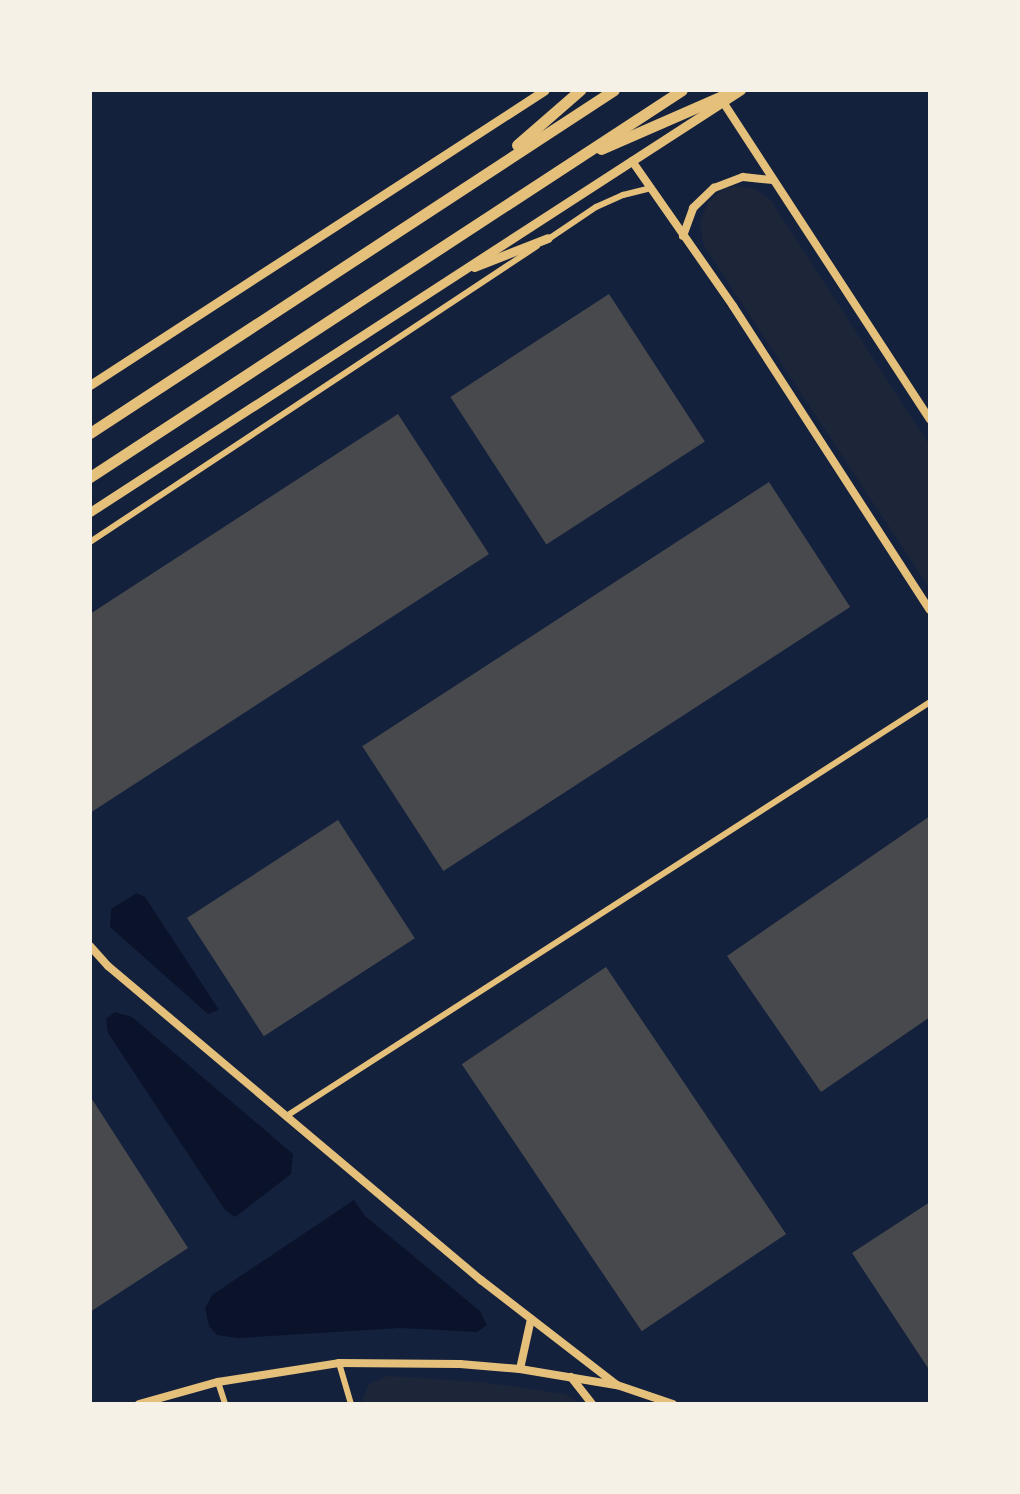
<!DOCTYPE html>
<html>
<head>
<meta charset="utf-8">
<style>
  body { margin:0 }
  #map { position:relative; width:1020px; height:1494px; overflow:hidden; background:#14213d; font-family:"Sofia Sans Condensed",sans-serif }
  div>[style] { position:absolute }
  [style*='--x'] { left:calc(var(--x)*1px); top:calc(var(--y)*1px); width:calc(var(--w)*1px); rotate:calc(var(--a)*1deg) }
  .green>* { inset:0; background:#1d2539 }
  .water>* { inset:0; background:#0b132b }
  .building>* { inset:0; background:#48494c; transform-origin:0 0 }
  .minor>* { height:6px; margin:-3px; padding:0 3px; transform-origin:3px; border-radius:3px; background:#e5c07b }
  .tertiary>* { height:8px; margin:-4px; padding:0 4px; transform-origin:4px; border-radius:4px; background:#e5c07b }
  .secondary>* { height:9px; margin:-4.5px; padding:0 4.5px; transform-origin:4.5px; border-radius:4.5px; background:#e5c07b }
  .trunk>* { height:11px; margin:-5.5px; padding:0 5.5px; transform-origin:5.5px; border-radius:5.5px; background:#e5c07b }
  span { translate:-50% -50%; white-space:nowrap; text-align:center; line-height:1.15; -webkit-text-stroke:6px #f6f1e7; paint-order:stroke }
  .frame { position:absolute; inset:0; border:92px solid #f6f1e7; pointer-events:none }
</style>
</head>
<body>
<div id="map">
  <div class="green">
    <i style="clip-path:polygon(738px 186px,753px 188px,770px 199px,930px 446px,930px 589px,704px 246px,700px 223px,708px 202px,725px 188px)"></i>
    <i style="clip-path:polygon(387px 1376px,482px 1382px,565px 1394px,580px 1404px,361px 1404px,369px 1384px)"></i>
  </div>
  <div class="water">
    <i style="clip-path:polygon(137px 893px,145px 897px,219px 1010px,208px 1014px,110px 927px,111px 909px)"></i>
    <i style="clip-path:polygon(115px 1012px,132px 1017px,293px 1154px,291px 1174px,235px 1217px,225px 1210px,108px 1033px,106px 1019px)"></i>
    <i style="clip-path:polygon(354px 1200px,365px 1216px,480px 1311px,487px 1325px,477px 1332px,400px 1328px,238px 1338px,217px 1335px,209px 1326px,205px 1308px,212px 1295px)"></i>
  </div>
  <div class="building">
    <i style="left:609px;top:294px;width:176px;height:189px;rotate:57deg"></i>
    <i style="clip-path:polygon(398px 414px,489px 554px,90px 813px,90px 614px)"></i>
    <i style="left:769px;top:482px;width:149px;height:485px;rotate:57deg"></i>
    <i style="clip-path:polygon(930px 816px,930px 1017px,821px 1092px,727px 956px)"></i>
    <i style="left:338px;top:820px;width:141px;height:180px;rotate:57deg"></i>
    <i style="left:606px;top:967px;width:322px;height:174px;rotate:56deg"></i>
    <i style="clip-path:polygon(90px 1096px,188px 1248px,90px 1312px)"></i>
    <i style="clip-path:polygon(930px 1202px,930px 1371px,852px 1253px)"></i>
  </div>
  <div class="minor">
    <i style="--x:547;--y:240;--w:59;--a:-34"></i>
    <i style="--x:596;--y:207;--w:30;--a:-24"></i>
    <i style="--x:623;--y:195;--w:29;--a:-14"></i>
    <i style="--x:90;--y:542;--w:536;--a:-33.51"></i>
    <i style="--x:288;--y:1115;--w:763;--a:-32.75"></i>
    <i style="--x:339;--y:1363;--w:43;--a:73.7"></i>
    <i style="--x:218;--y:1382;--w:23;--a:72"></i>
  </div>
  <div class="tertiary">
    <i style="--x:723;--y:102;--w:379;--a:56.9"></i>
    <i style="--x:632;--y:161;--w:177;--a:55.1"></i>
    <i style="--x:733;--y:306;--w:362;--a:57.1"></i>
    <i style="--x:683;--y:236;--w:30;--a:-70"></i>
    <i style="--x:693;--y:208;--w:29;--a:-44"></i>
    <i style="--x:714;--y:188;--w:31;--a:-21"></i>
    <i style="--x:743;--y:177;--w:30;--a:6"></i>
    <i style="--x:90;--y:946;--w:27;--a:48"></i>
    <i style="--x:108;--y:966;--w:488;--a:40.1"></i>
    <i style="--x:481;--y:1280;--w:172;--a:37.7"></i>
    <i style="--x:617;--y:1385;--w:59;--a:18.7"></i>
    <i style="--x:520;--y:1369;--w:51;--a:-77.6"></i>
    <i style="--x:571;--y:1377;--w:34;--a:52"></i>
    <i style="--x:139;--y:1404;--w:82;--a:-15.6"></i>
    <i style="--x:218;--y:1382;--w:122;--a:-8.9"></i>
    <i style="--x:339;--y:1363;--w:121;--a:0.5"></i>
    <i style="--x:460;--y:1364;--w:60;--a:4.8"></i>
    <i style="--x:520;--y:1369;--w:97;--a:9.5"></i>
  </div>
  <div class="secondary">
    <i style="--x:474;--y:267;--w:79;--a:-21.4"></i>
    <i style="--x:90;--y:385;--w:542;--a:-32.96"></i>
    <i style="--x:90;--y:512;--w:776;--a:-32.95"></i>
  </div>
  <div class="trunk">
    <i style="--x:517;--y:145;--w:84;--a:-41.1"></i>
    <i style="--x:601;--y:149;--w:147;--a:-23.6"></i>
    <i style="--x:90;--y:433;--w:626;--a:-33.21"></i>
    <i style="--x:90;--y:477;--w:707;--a:-33.17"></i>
  </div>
  <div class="frame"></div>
</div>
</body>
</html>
